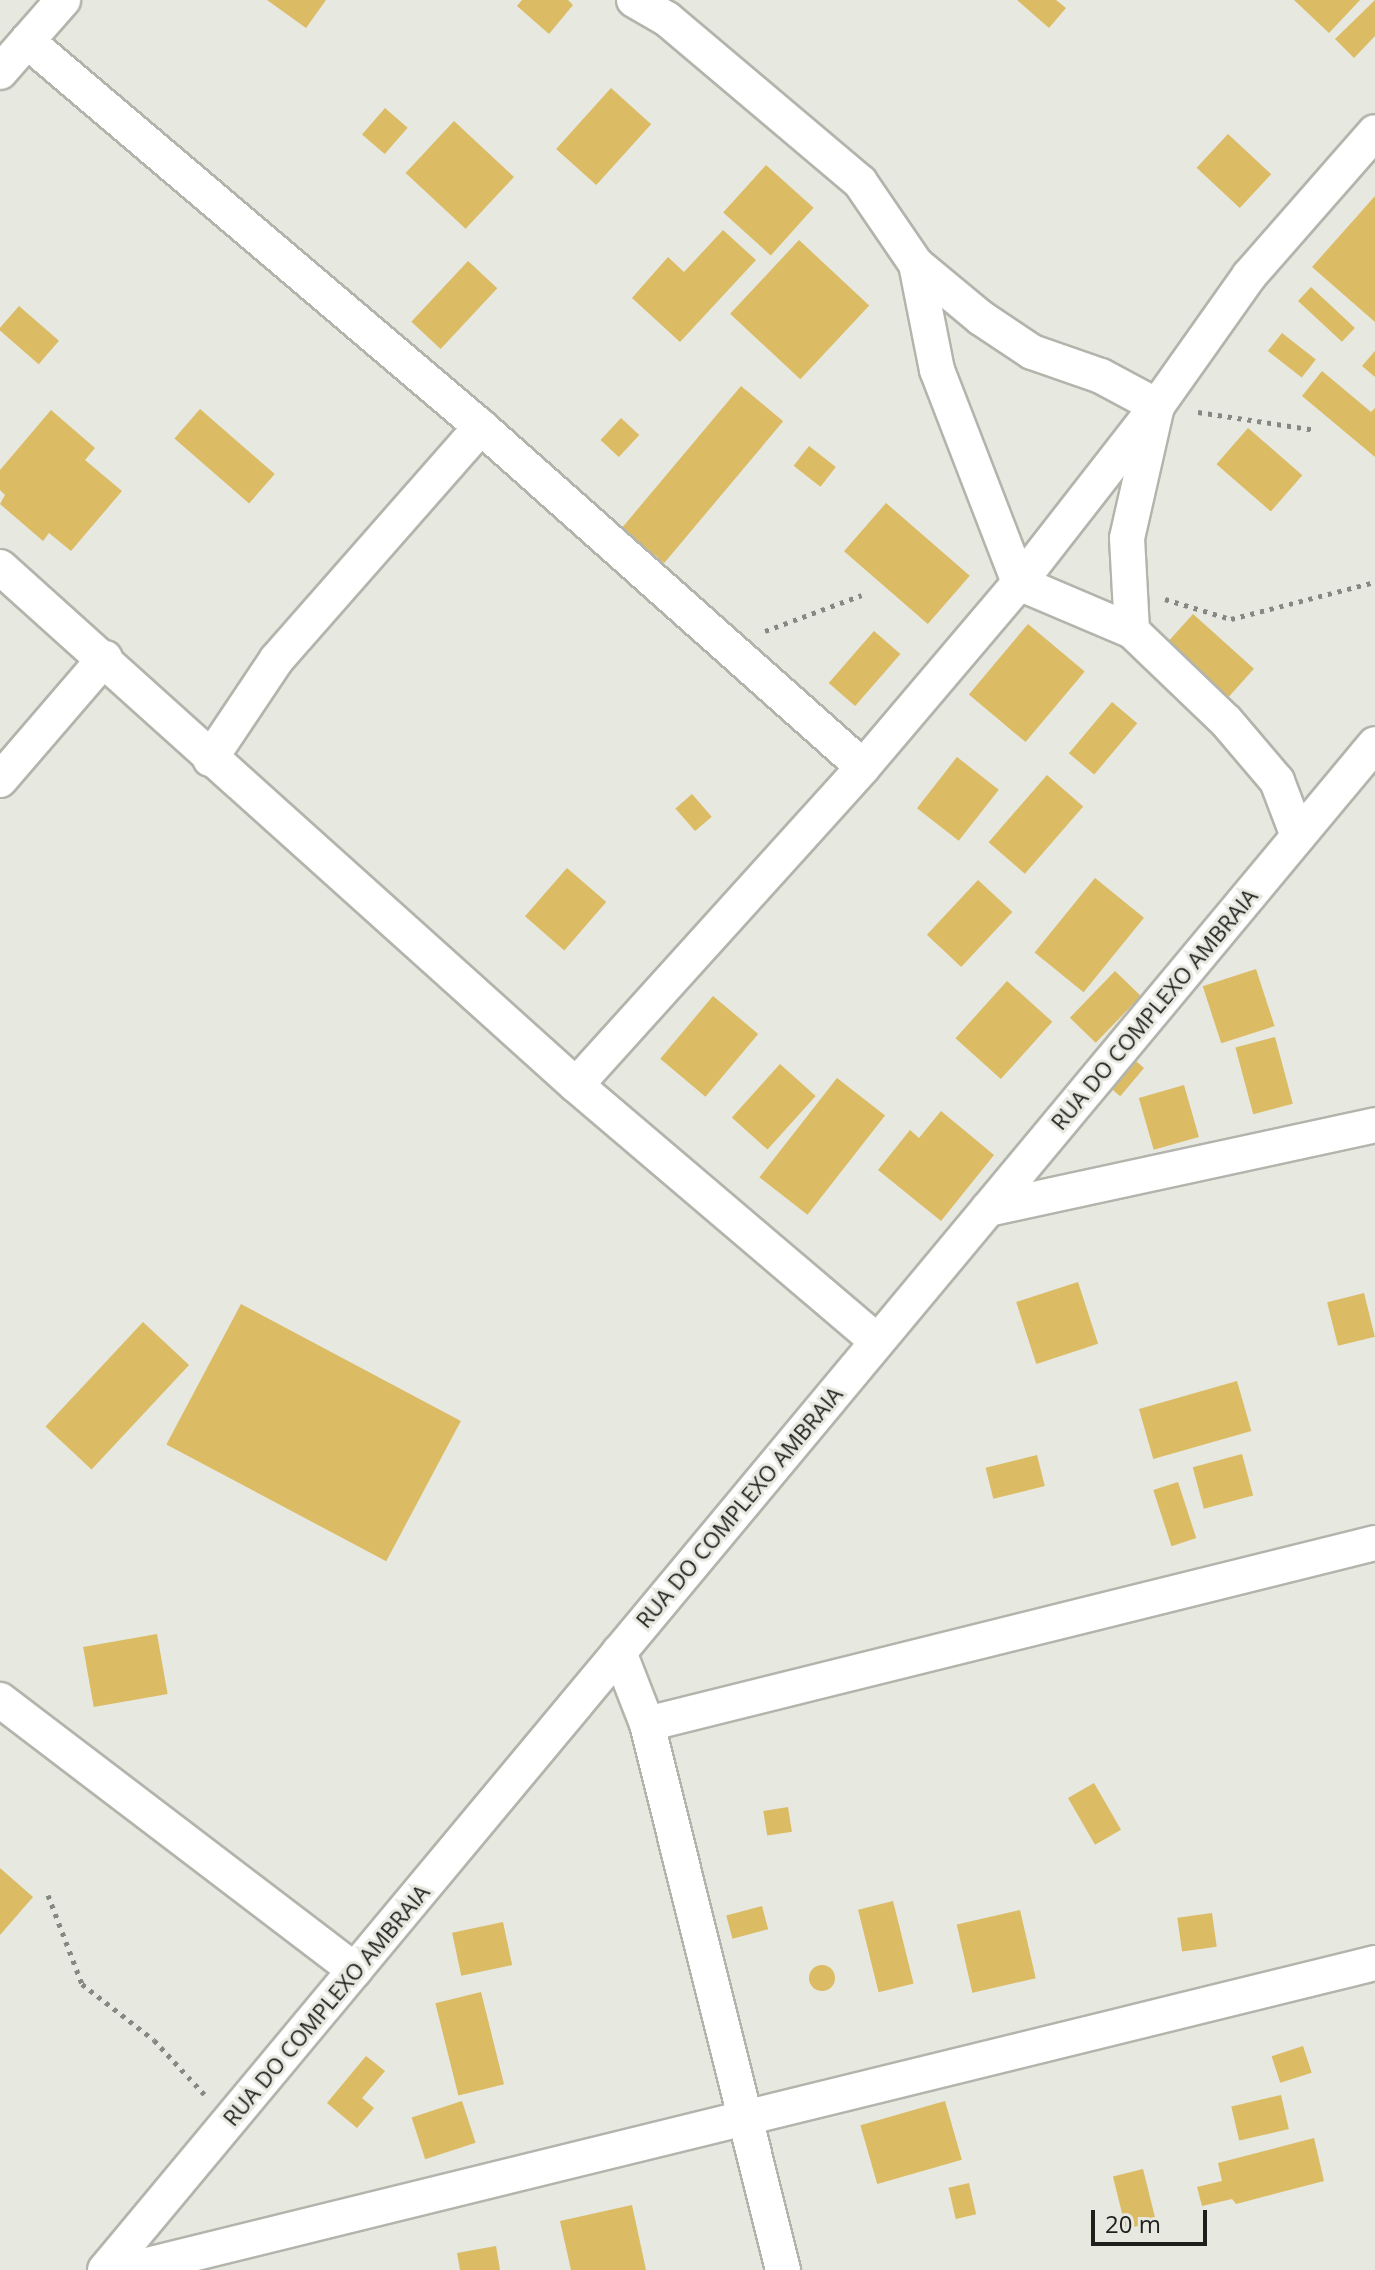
<!DOCTYPE html>
<html>
<head>
<meta charset="utf-8">
<style>
  body { margin:0 }
  #map { position:relative; width:1375px; height:2270px; overflow:hidden; background:#e7e8df; font-family:"Open Sans",sans-serif }
  div>[style] { position:absolute }
  [style*='--x'] { left:calc(var(--x)*1px); top:calc(var(--y)*1px); width:calc(var(--w)*1px); rotate:calc(var(--a)*1deg) }
  .building>* { inset:0; background:#dbbb64; transform-origin:0 0 }
  .round { border-radius:50% }
  .path>* { height:5px; margin-top:-2.5px; transform-origin:0; background:repeating-linear-gradient(90deg,#878882 0 4px,transparent 0 10px) }
  .roads { filter:drop-shadow(2px 0 #b3b4ac) drop-shadow(-2px 0 #b3b4ac) drop-shadow(0 2px #b3b4ac) drop-shadow(0 -2px #b3b4ac) }
  .minor>* { height:34px; margin:-17px; padding:0 17px; transform-origin:17px; border-radius:17px; background:#fff }
  span { translate:-50% -50%; white-space:nowrap; text-align:center; line-height:1.15; -webkit-text-stroke:6px #e7e8df; paint-order:stroke }
  .street-label { font-size:22px; color:#1f201d }
  .scale { position:absolute; left:1091px; top:2210px; width:116px; height:36px; box-sizing:border-box; border:4px solid #1f201d; border-top:0; padding-left:10px; font-size:24px; line-height:28px; white-space:nowrap; color:#1f201d; -webkit-text-stroke:6px #e7e8df; paint-order:stroke }
</style>
</head>
<body>
<div id="map">
  <div class="building">
    <i style="clip-path:polygon(267px 0,326px 0,306px 28px)"></i>
    <i style="clip-path:polygon(522px 0,568px 0,573px 5px,549px 34px,517px 6px)"></i>
    <i style="clip-path:polygon(1017px 0,1056px 0,1066px 8px,1049px 28px)"></i>
    <i style="clip-path:polygon(1294px 0,1360px 0,1329px 33px)"></i>
    <i style="clip-path:polygon(1375px 0,1375px 36px,1354px 58px,1335px 39px)"></i>
    <i style="left:611px;top:88px;width:54px;height:82px;rotate:42deg"></i>
    <i style="left:385px;top:108px;width:30px;height:35px;rotate:41deg"></i>
    <i style="left:454px;top:121px;width:82px;height:71px;rotate:43deg"></i>
    <i style="left:1228px;top:134px;width:59px;height:46px;rotate:43deg"></i>
    <i style="left:766px;top:165px;width:64px;height:64px;rotate:42deg"></i>
    <i style="clip-path:polygon(1375px 196px,1375px 322px,1312px 267px)"></i>
    <i style="clip-path:polygon(723px 230px,756px 260px,680px 342px,632px 298px,668px 257px,684px 272px)"></i>
    <i style="left:799px;top:240px;width:96px;height:101px;rotate:43deg"></i>
    <i style="left:468px;top:261px;width:40px;height:83px;rotate:43deg"></i>
    <i style="left:1311px;top:287px;width:60px;height:19px;rotate:43deg"></i>
    <i style="left:19px;top:306px;width:53px;height:31px;rotate:41deg"></i>
    <i style="left:1282px;top:333px;width:43px;height:23px;rotate:38deg"></i>
    <i style="clip-path:polygon(1375px 351px,1375px 377px,1362px 366px)"></i>
    <i style="clip-path:polygon(1322px 371px,1371px 412px,1375px 408px,1375px 457px,1302px 396px)"></i>
    <i style="left:741px;top:386px;width:55px;height:185px;rotate:40deg"></i>
    <i style="left:200px;top:409px;width:99px;height:39px;rotate:41deg"></i>
    <i style="clip-path:polygon(51px 410px,95px 448px,85px 460px,122px 491px,71px 551px,49px 533px,43px 541px,0 504px,5px 495px,0 490px,0 470px)"></i>
    <i style="left:621px;top:418px;width:25px;height:30px;rotate:43deg"></i>
    <i style="left:1248px;top:428px;width:72px;height:48px;rotate:41deg"></i>
    <i style="left:809px;top:446px;width:34px;height:25px;rotate:38deg"></i>
    <i style="left:886px;top:503px;width:111px;height:64px;rotate:41deg"></i>
    <i style="left:1193px;top:614px;width:82px;height:47px;rotate:42deg"></i>
    <i style="left:1028px;top:624px;width:74px;height:92px;rotate:40deg"></i>
    <i style="left:874px;top:631px;width:35px;height:69px;rotate:41deg"></i>
    <i style="left:1112px;top:702px;width:33px;height:67px;rotate:40deg"></i>
    <i style="left:957px;top:757px;width:53px;height:65px;rotate:38deg"></i>
    <i style="left:1047px;top:775px;width:48px;height:89px;rotate:41deg"></i>
    <i style="left:692px;top:794px;width:30px;height:22px;rotate:49deg"></i>
    <i style="left:567px;top:868px;width:52px;height:64px;rotate:41deg"></i>
    <i style="left:1095px;top:878px;width:63px;height:96px;rotate:39deg"></i>
    <i style="left:978px;top:880px;width:47px;height:75px;rotate:43deg"></i>
    <i style="left:1256px;top:969px;width:60px;height:56px;rotate:72deg"></i>
    <i style="left:1115px;top:971px;width:36px;height:65px;rotate:44deg"></i>
    <i style="left:1007px;top:981px;width:61px;height:77px;rotate:42deg"></i>
    <i style="left:713px;top:996px;width:59px;height:82px;rotate:40deg"></i>
    <i style="left:1275px;top:1037px;width:69px;height:41px;rotate:75deg"></i>
    <i style="left:1131px;top:1057px;width:17px;height:37px;rotate:40deg"></i>
    <i style="left:780px;top:1064px;width:48px;height:72px;rotate:42deg"></i>
    <i style="left:837px;top:1078px;width:61px;height:126px;rotate:38deg"></i>
    <i style="left:1184px;top:1085px;width:54px;height:47px;rotate:74deg"></i>
    <i style="clip-path:polygon(941px 1111px,994px 1155px,941px 1221px,878px 1170px,910px 1130px,919px 1138px)"></i>
    <i style="left:1078px;top:1282px;width:65px;height:65px;rotate:72deg"></i>
    <i style="left:1364px;top:1293px;width:45px;height:38px;rotate:76deg"></i>
    <i style="left:241px;top:1304px;width:249px;height:159px;rotate:28deg"></i>
    <i style="left:143px;top:1322px;width:63px;height:143px;rotate:43deg"></i>
    <i style="left:1237px;top:1381px;width:52px;height:102px;rotate:74deg"></i>
    <i style="left:1242px;top:1454px;width:43px;height:51px;rotate:75deg"></i>
    <i style="left:1037px;top:1455px;width:32px;height:53px;rotate:76deg"></i>
    <i style="left:1178px;top:1482px;width:59px;height:26px;rotate:72deg"></i>
    <i style="left:157px;top:1634px;width:61px;height:75px;rotate:80deg"></i>
    <i style="left:1094px;top:1783px;width:54px;height:30px;rotate:60deg"></i>
    <i style="left:788px;top:1807px;width:25px;height:25px;rotate:81deg"></i>
    <i style="clip-path:polygon(0 1868px,33px 1897px,0 1935px)"></i>
    <i style="left:893px;top:1901px;width:85px;height:36px;rotate:76deg"></i>
    <i style="left:762px;top:1906px;width:24px;height:37px;rotate:75deg"></i>
    <i style="left:1020px;top:1910px;width:70px;height:65px;rotate:77deg"></i>
    <i style="left:1212px;top:1913px;width:34px;height:35px;rotate:82deg"></i>
    <i style="left:503px;top:1922px;width:44px;height:52px;rotate:78deg"></i>
    <i class="round" style="left:809px;top:1965px;width:26px;height:26px"></i>
    <i style="left:481px;top:1992px;width:95px;height:47px;rotate:76deg"></i>
    <i style="left:1303px;top:2046px;width:28px;height:33px;rotate:72deg"></i>
    <i style="clip-path:polygon(366px 2056px,385px 2071px,362px 2098px,374px 2108px,357px 2128px,327px 2103px)"></i>
    <i style="left:1281px;top:2095px;width:35px;height:51px;rotate:77deg"></i>
    <i style="left:462px;top:2101px;width:44px;height:53px;rotate:72deg"></i>
    <i style="left:945px;top:2101px;width:61px;height:88px;rotate:74deg"></i>
    <i style="clip-path:polygon(1314px 2138px,1324px 2181px,1236px 2204px,1232px 2199px,1202px 2206px,1197px 2187px,1222px 2181px,1218px 2163px)"></i>
    <i style="left:1143px;top:2169px;width:54px;height:31px;rotate:76deg"></i>
    <i style="left:969px;top:2183px;width:32px;height:21px;rotate:77deg"></i>
    <i style="clip-path:polygon(632px 2205px,646px 2270px,571px 2270px,560px 2221px)"></i>
    <i style="clip-path:polygon(496px 2246px,500px 2270px,460px 2270px,457px 2253px)"></i>
  </div>
  <div class="path">
    <i style="--x:1198;--y:412;--w:119;--a:8.7"></i>
    <i style="--x:1165;--y:599;--w:69;--a:16.9"></i>
    <i style="--x:1231;--y:619;--w:149;--a:-14.4"></i>
    <i style="--x:765;--y:631;--w:103;--a:-20.4"></i>
    <i style="--x:48;--y:1895;--w:95;--a:69.1"></i>
    <i style="--x:82;--y:1984;--w:91;--a:37.9"></i>
    <i style="--x:154;--y:2040;--w:74;--a:47.2"></i>
  </div>
  <div class="roads">
    <div class="minor">
      <i style="--x:634;--y:0;--w:38;--a:30"></i>
      <i style="--x:667;--y:19;--w:253;--a:40.2"></i>
      <i style="--x:860;--y:182;--w:99;--a:55.7"></i>
      <i style="--x:916;--y:264;--w:85;--a:39.7"></i>
      <i style="--x:981;--y:318;--w:61;--a:33.7"></i>
      <i style="--x:1032;--y:352;--w:73;--a:19.2"></i>
      <i style="--x:1101;--y:376;--w:64;--a:28.2"></i>
      <i style="--x:1157;--y:406;--w:135;--a:102.8"></i>
      <i style="--x:1127;--y:538;--w:93;--a:86.9"></i>
      <i style="--x:27;--y:41;--w:596;--a:40.37"></i>
      <i style="--x:481;--y:427;--w:511;--a:41.67"></i>
      <i style="--x:0;--y:72;--w:96;--a:-48.8"></i>
      <i style="--x:916;--y:264;--w:108;--a:78.8"></i>
      <i style="--x:937;--y:370;--w:228;--a:68.9"></i>
      <i style="--x:1019;--y:583;--w:123;--a:23"></i>
      <i style="--x:1132;--y:631;--w:130;--a:43.8"></i>
      <i style="--x:1226;--y:721;--w:79;--a:49.6"></i>
      <i style="--x:1277;--y:781;--w:59;--a:69.1"></i>
      <i style="--x:0;--y:567;--w:775;--a:41.97"></i>
      <i style="--x:576;--y:1085;--w:395;--a:40.4"></i>
      <i style="--x:210;--y:759;--w:120;--a:-56.2"></i>
      <i style="--x:277;--y:659;--w:309;--a:-48.7"></i>
      <i style="--x:0;--y:780;--w:161;--a:-49.3"></i>
      <i style="--x:576;--y:1085;--w:428;--a:-47.9"></i>
      <i style="--x:863;--y:767;--w:241;--a:-49.7"></i>
      <i style="--x:1019;--y:583;--w:224;--a:-52.1"></i>
      <i style="--x:1157;--y:406;--w:159;--a:-54.7"></i>
      <i style="--x:1249;--y:276;--w:191;--a:-48.8"></i>
      <i style="--x:988;--y:1209;--w:396;--a:-12.2"></i>
      <i style="--x:619;--y:1652;--w:77;--a:68.7"></i>
      <i style="--x:647;--y:1724;--w:563;--a:76.01"></i>
      <i style="--x:0;--y:1700;--w:446;--a:37.3"></i>
      <i style="--x:647;--y:1724;--w:750;--a:-13.96"></i>
      <i style="--x:105;--y:2270;--w:1985;--a:-50.23"></i>
      <i style="--x:127;--y:2270;--w:1285;--a:-13.82"></i>
    </div>
  </div>
  <div class="street-label">
    <span style="left:1154px;top:1009px;rotate:-50deg">RUA DO COMPLEXO AMBRAIA</span>
    <span style="left:739px;top:1507px;rotate:-50deg">RUA DO COMPLEXO AMBRAIA</span>
    <span style="left:326px;top:2005px;rotate:-50deg">RUA DO COMPLEXO AMBRAIA</span>
  </div>
  <div class="scale">20 m</div>
</div>
</body>
</html>
